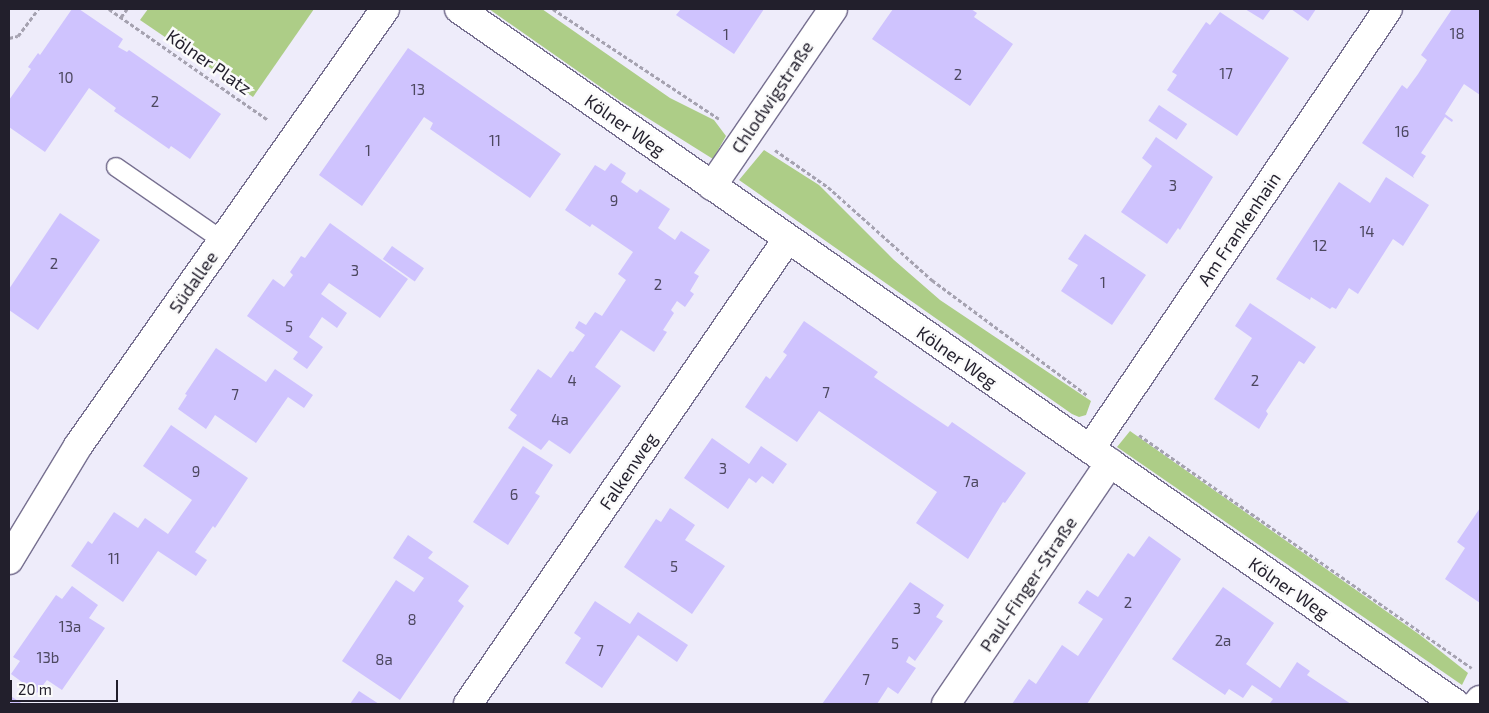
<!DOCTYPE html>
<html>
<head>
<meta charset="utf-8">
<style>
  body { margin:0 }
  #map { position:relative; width:1489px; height:713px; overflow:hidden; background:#eeecfa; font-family:"Exo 2",sans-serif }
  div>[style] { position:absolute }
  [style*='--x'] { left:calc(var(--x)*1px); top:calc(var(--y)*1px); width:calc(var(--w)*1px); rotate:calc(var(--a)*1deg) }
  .green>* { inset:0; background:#adcd87 }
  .building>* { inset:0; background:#cfc3fe; transform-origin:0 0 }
  .path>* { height:3px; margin-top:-1.5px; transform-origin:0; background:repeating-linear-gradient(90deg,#a5a2b0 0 4px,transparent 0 6.5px) }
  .roads { filter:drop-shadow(1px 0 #777090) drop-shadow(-1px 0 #777090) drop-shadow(0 1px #777090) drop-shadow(0 -1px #777090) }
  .lane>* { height:18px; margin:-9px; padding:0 9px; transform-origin:9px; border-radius:9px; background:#fff }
  .street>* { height:28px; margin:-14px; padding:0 14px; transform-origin:14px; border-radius:14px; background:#fff }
  .secondary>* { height:28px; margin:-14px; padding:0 14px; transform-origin:14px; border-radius:14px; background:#fff }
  span { translate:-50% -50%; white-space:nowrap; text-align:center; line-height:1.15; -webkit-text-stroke:5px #fbfbfb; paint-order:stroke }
  .number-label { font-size:15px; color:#4d4860 }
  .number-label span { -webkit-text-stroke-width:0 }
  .street-label { font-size:18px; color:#221f2c }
  .frame { position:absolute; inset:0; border:10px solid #221f2c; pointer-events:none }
  .scale { position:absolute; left:10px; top:680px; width:108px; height:22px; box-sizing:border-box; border:2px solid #221f2c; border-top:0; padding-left:6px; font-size:15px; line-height:18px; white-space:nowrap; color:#221f2c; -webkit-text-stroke:4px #fbfbfb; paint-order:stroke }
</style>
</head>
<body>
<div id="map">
  <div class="green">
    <i style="clip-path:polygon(148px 9px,314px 9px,253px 97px,140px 20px)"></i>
    <i style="clip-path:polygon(489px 9px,542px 9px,670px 98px,714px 120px,726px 136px,713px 159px,622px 102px)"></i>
    <i style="clip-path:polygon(764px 150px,819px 185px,894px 260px,940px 300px,1091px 401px,1086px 415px,1079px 417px,1072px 414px,739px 180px)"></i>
    <i style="clip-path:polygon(1130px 431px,1420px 635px,1468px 673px,1462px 685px,1117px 447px)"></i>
  </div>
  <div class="building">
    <i style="clip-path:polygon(72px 9px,79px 9px,123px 39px,118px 47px,127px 52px,129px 50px,221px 114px,190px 159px,171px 146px,169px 149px,114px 111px,116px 108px,89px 88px,45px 152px,9px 127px,9px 100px,31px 69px,28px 67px,38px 53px,40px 55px)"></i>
    <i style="clip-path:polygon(681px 9px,764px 9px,734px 54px,676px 15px)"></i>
    <i style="clip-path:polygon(893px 9px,971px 9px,977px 13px,974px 17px,1013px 44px,970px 106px,872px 39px)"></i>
    <i style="clip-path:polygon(1245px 9px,1271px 9px,1263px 20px)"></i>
    <i style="clip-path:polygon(1291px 9px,1316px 9px,1308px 21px)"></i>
    <i style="clip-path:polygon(1452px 9px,1480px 9px,1480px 95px,1464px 84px,1445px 114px,1453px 120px,1452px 122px,1445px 117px,1421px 153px,1426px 156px,1413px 176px,1414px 178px,1362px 143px,1402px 85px,1407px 89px,1418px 74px,1427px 60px,1421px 55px)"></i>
    <i style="clip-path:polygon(1220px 12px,1289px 58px,1237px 136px,1167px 90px,1177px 75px,1172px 72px,1206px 22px,1210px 25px)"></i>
    <i style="clip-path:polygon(408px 48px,561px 154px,530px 198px,430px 129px,433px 123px,424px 117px,362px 206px,319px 175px)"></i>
    <i style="left:1159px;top:105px;width:34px;height:19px;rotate:34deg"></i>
    <i style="clip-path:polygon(1156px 137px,1213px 177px,1180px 230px,1178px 228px,1167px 244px,1121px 212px,1152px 166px,1142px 158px)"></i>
    <i style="clip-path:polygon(611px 163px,626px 173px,621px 182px,637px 193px,640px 189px,670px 209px,658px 228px,675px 240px,681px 231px,710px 250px,694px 273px,699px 276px,690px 291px,694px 294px,685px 307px,677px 301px,671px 310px,674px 313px,663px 330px,667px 332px,654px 352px,621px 330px,595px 367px,621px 386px,570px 454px,549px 440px,541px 450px,508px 428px,517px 415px,510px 410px,538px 369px,551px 378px,570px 351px,573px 352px,585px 335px,575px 328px,579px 321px,586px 325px,595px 312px,602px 316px,626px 280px,618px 274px,633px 252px,592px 224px,590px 227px,565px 210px,595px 165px,605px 171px)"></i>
    <i style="clip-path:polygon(1386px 177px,1429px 205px,1403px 246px,1393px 239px,1358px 294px,1349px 288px,1336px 309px,1332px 307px,1330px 309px,1311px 297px,1310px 300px,1276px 279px,1339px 182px,1370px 203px)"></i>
    <i style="clip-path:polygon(60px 213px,100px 240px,38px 330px,9px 310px,9px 289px)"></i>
    <i style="clip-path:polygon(330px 223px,408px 279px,380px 318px,329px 283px,321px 294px,347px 313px,337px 328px,322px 317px,309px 337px,323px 347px,307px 369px,293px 359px,298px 352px,247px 316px,273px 279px,284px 287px,293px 275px,290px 272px,301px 256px,305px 258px)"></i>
    <i style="clip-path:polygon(1085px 234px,1146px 275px,1112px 325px,1061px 291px,1078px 265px,1068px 259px)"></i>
    <i style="left:392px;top:246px;width:39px;height:16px;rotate:35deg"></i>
    <i style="clip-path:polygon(1250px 303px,1316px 347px,1304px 364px,1299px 361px,1266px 411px,1268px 414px,1259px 429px,1214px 399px,1252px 338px,1235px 326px)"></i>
    <i style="clip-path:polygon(804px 321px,878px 372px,874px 377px,921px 409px,948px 427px,952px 422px,1026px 473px,1005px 503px,1003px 502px,968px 559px,916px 523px,937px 492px,819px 411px,797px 442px,745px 407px,766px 376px,770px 379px,787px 355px,783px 352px)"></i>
    <i style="clip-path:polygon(216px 348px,266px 382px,275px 369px,313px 395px,304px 408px,288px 397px,256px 443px,215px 415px,206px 429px,178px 409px,187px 395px,185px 394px)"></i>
    <i style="clip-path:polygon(171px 425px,248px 478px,215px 528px,213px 526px,195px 552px,207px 560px,196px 576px,158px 551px,123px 602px,71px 566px,88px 541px,92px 544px,114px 512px,138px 528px,145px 518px,168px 534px,192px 500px,143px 466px)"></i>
    <i style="clip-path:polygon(712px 438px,749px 464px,761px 446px,787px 464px,773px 484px,762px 476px,756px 483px,749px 478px,728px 509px,684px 478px)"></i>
    <i style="clip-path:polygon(523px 446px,553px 465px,535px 493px,540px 496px,508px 545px,473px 522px)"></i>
    <i style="clip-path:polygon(670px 508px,695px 525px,685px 540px,725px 566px,692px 614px,624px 567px,656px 519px,661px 522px)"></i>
    <i style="clip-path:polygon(1480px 508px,1480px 603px,1445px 579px,1465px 548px,1457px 542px)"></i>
    <i style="clip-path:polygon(408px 535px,433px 552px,428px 558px,469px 586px,458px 601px,464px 606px,400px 700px,342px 661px,396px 580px,414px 592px,424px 578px,393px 558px)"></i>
    <i style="clip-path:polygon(1149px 536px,1181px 559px,1087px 704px,1012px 704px,1029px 679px,1036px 684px,1062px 645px,1078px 656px,1103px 619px,1078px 603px,1087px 590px,1098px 597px,1128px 553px,1134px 557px)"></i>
    <i style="clip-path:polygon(910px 582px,944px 605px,936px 617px,943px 621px,915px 661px,909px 656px,906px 662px,916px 668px,898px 694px,888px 687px,877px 704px,822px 704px)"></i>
    <i style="clip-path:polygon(72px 586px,98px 605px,89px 618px,105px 628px,62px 690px,47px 680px,37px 693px,11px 674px,20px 661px,13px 657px,56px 595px,62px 599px)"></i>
    <i style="clip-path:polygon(1223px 587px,1274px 623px,1246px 664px,1280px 688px,1297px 662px,1310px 671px,1307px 675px,1351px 704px,1272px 704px,1270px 703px,1273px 699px,1252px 685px,1243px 698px,1229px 689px,1225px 695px,1172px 659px)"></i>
    <i style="clip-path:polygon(595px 601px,630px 624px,638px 612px,688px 645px,677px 662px,638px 635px,602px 688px,565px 663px,581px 638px,574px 633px)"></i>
    <i style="clip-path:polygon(359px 691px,379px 704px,350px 704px)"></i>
    <i style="clip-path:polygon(9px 695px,23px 704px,9px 704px)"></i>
  </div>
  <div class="path">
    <i style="--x:109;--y:9;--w:194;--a:34.9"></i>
    <i style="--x:553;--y:9;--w:199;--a:33.5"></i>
    <i style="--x:121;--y:17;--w:10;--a:-53"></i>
    <i style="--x:9;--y:38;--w:9;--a:-13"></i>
    <i style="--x:18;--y:36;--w:34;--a:-53"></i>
    <i style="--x:775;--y:150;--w:65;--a:34.9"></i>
    <i style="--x:828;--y:187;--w:140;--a:41.8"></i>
    <i style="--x:932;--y:280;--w:194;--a:36.6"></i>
    <i style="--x:1139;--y:435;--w:406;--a:35"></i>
  </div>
  <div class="roads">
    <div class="lane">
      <i style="--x:116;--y:167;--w:129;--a:34.6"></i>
    </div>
    <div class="street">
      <i style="--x:712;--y:186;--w:214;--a:-55.6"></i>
      <i style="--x:1090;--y:449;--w:531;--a:-55.89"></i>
      <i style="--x:9;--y:560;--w:133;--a:-58.8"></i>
      <i style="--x:78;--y:446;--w:534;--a:-54.91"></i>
      <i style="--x:468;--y:704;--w:565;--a:-55.52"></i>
      <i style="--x:946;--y:704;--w:292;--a:-55.8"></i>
      <i style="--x:1477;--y:704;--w:5;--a:-53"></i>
    </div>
    <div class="secondary">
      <i style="--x:459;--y:9;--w:1215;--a:34.88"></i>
    </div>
  </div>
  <div class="number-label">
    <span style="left:1457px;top:34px">18</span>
    <span style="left:726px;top:35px">1</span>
    <span style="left:1226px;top:74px">17</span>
    <span style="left:958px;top:75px">2</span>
    <span style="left:66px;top:78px">10</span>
    <span style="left:418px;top:90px">13</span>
    <span style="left:155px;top:102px">2</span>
    <span style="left:1402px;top:132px">16</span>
    <span style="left:495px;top:141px">11</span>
    <span style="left:368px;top:151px">1</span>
    <span style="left:1173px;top:186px">3</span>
    <span style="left:614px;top:201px">9</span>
    <span style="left:1367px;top:232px">14</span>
    <span style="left:1320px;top:246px">12</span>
    <span style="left:54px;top:264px">2</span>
    <span style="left:355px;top:271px">3</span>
    <span style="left:1103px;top:283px">1</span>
    <span style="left:658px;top:285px">2</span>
    <span style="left:289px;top:327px">5</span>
    <span style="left:572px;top:381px">4</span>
    <span style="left:1255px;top:381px">2</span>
    <span style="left:826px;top:393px">7</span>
    <span style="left:235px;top:395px">7</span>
    <span style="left:560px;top:420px">4a</span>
    <span style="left:723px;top:469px">3</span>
    <span style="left:196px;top:472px">9</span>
    <span style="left:971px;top:482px">7a</span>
    <span style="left:514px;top:495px">6</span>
    <span style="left:114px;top:559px">11</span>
    <span style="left:674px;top:567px">5</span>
    <span style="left:1128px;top:603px">2</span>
    <span style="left:917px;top:609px">3</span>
    <span style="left:412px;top:620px">8</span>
    <span style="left:70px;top:627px">13a</span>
    <span style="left:1223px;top:641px">2a</span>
    <span style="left:895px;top:644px">5</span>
    <span style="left:600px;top:651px">7</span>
    <span style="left:48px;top:658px">13b</span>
    <span style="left:384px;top:660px">8a</span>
    <span style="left:866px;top:680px">7</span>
  </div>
  <div class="street-label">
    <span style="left:209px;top:62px;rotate:35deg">Kölner Platz</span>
    <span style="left:772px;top:97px;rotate:-56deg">Chlodwigstraße</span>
    <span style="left:625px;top:125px;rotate:35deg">Kölner Weg</span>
    <span style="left:1239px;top:229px;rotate:-56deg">Am Frankenhain</span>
    <span style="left:193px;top:282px;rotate:-55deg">Südallee</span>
    <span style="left:957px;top:357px;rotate:35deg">Kölner Weg</span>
    <span style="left:628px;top:471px;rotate:-56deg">Falkenweg</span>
    <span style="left:1028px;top:584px;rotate:-56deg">Paul-Finger-Straße</span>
    <span style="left:1289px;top:588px;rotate:35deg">Kölner Weg</span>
  </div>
  <div class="frame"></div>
  <div class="scale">20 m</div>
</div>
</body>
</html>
